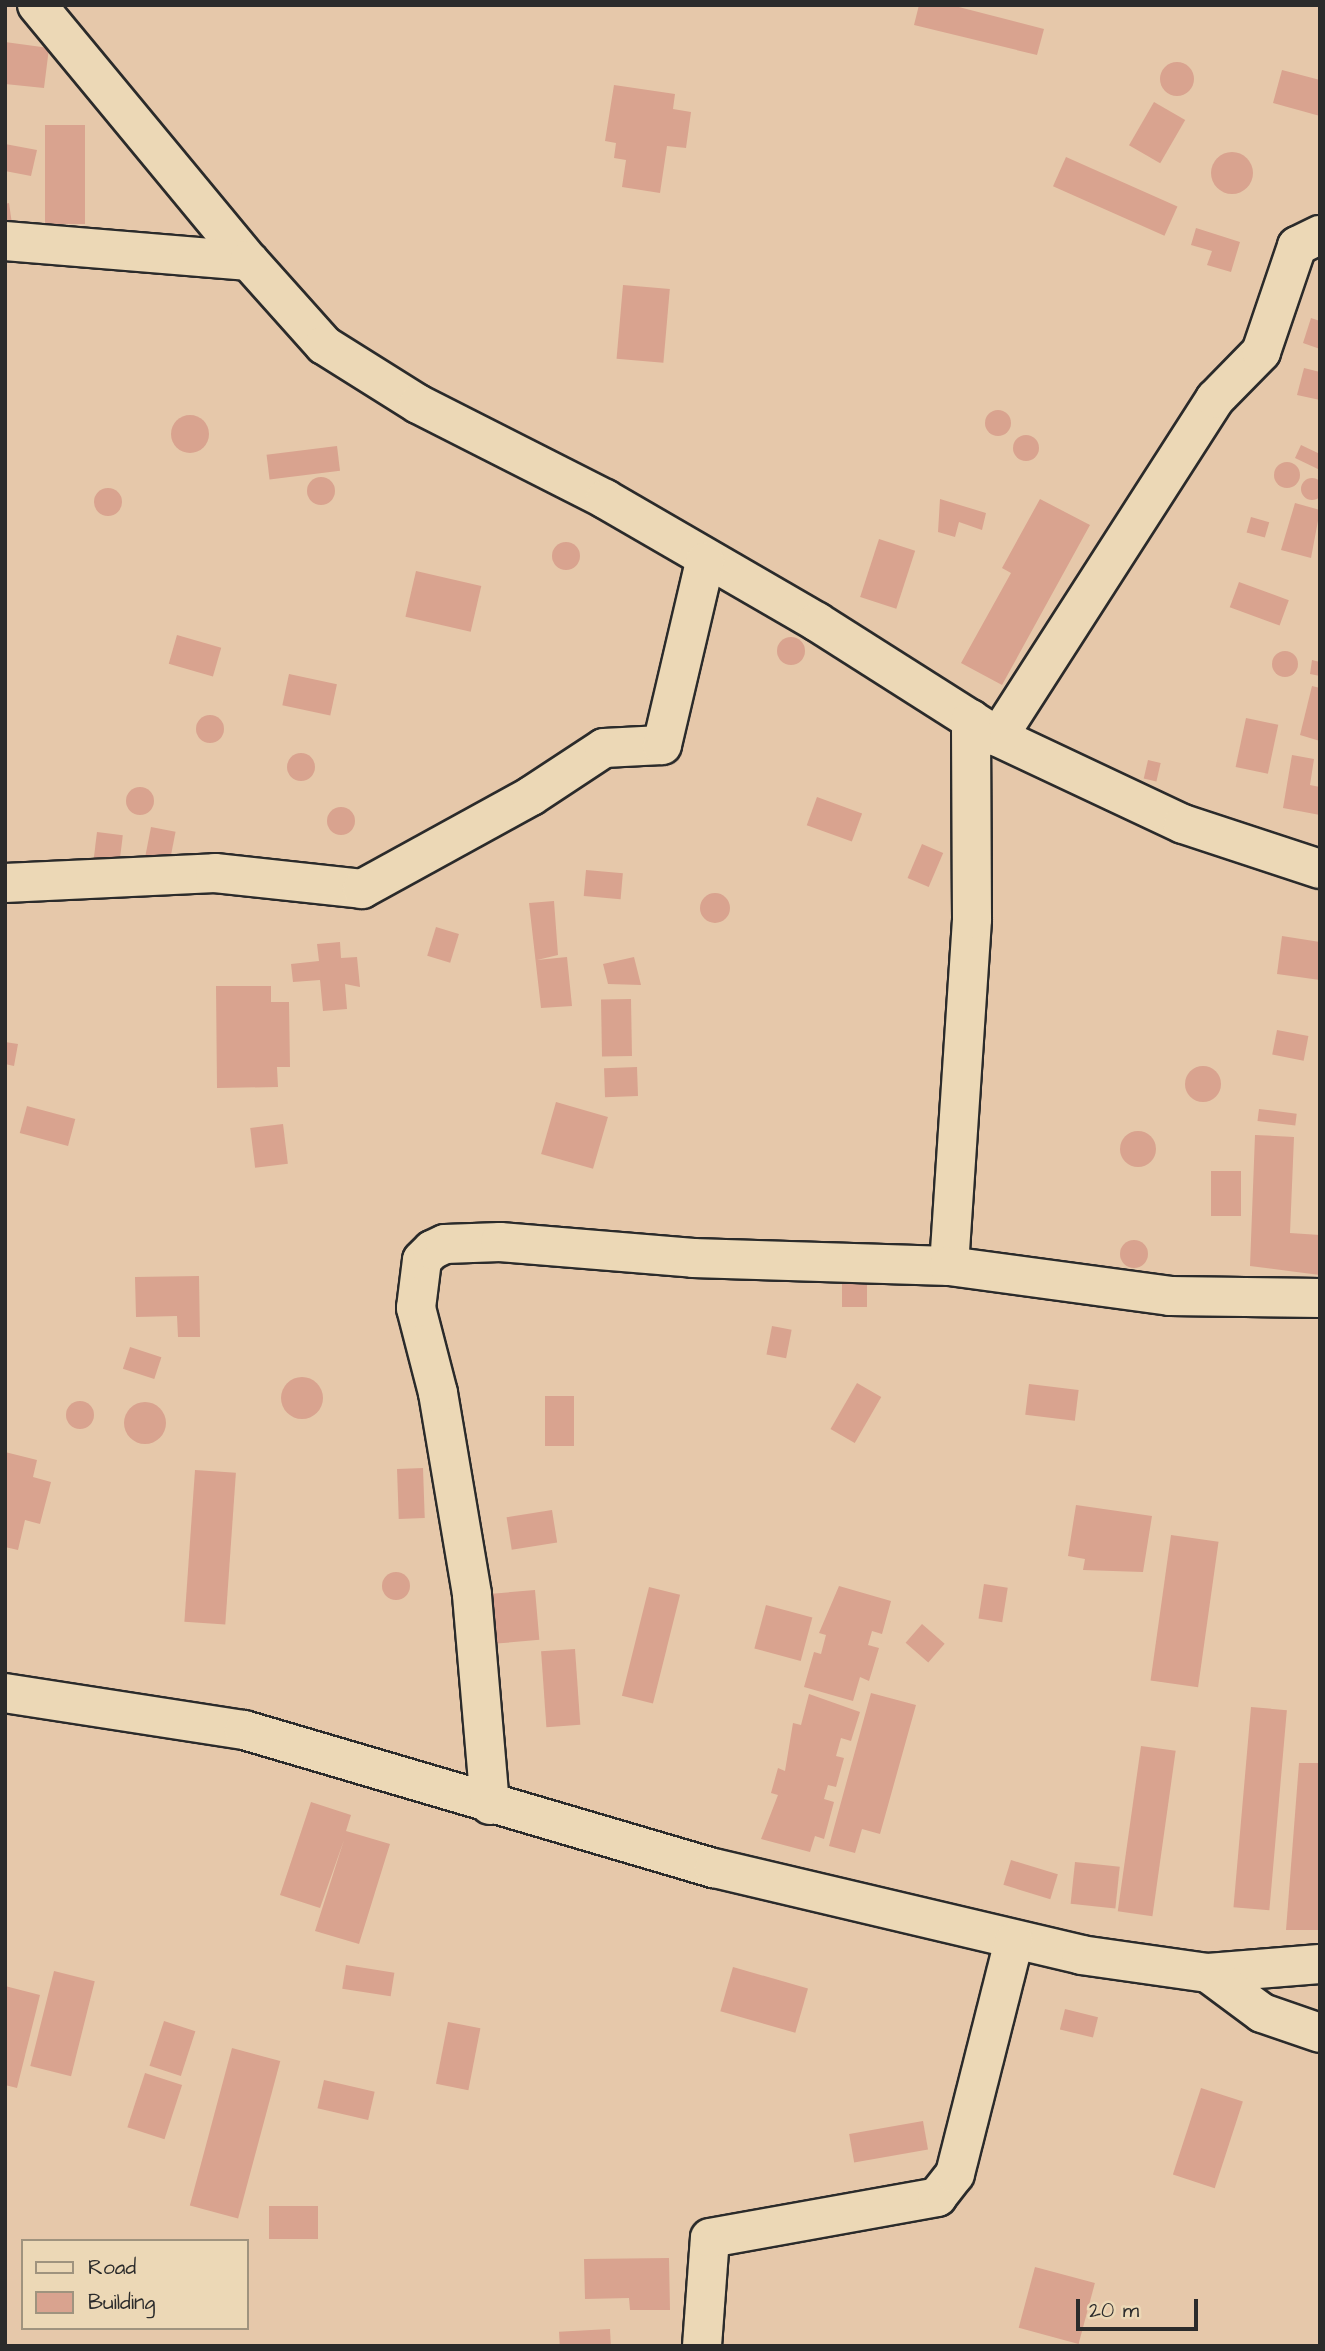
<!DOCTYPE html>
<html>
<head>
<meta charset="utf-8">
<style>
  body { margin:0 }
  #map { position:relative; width:1325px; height:2351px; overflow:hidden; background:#e6c8aa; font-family:"Architects Daughter",sans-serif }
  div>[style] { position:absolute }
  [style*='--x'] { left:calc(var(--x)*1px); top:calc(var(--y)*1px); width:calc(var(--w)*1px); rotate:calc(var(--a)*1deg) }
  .building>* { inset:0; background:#d9a38f; transform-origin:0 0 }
  .round { border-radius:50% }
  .roads { filter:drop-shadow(2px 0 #2b2b2b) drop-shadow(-2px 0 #2b2b2b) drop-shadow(0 2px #2b2b2b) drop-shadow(0 -2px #2b2b2b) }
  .minor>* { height:38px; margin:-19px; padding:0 19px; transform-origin:19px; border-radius:19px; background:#ecd8b6 }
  span { translate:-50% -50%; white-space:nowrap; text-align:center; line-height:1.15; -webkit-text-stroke:6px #ecd8b6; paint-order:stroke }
  .frame { position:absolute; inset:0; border:7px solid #2b2b2b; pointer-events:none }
  .legend { position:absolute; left:21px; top:2239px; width:228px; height:91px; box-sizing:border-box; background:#ecd8b6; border:2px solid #9f937e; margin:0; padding:9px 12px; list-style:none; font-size:21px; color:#2b2b2b }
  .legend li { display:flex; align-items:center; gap:14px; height:35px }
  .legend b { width:35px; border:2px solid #9f937e }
  .scale { position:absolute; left:1076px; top:2299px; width:122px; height:32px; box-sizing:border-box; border:4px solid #2b2b2b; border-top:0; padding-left:9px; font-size:21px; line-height:24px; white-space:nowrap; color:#2b2b2b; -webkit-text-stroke:5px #ecd8b6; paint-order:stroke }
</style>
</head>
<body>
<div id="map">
  <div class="building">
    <i style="clip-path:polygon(919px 5px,951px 5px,1044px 29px,1037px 55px,914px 25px)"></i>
    <i style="clip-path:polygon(5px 42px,49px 48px,44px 88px,5px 84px)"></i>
    <i class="round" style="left:1160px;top:62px;width:34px;height:34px"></i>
    <i style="clip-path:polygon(1282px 70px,1320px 80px,1320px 116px,1273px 103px)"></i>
    <i style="clip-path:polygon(614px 85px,675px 94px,673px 109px,691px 112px,686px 148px,667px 146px,660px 193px,622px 187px,626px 160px,614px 158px,616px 143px,605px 141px)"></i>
    <i style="left:1154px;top:102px;width:36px;height:50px;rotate:30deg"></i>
    <i style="left:45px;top:125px;width:40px;height:99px"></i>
    <i style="clip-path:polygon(5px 144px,37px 150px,31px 176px,5px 171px)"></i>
    <i class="round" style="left:1211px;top:152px;width:42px;height:42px"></i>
    <i style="left:1066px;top:157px;width:122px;height:32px;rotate:24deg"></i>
    <i style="clip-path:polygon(9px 203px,12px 224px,5px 225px,5px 204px)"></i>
    <i style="clip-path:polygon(1196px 228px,1240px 242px,1231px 272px,1207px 265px,1212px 251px,1191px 245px)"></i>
    <i style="left:623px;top:285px;width:47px;height:74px;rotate:5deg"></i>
    <i style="clip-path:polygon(1311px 318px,1320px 321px,1320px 349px,1303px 343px)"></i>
    <i style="clip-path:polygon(1304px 368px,1320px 372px,1320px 400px,1297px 395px)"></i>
    <i class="round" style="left:985px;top:410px;width:26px;height:26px"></i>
    <i class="round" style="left:171px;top:415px;width:38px;height:38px"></i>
    <i class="round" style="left:1013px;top:435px;width:26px;height:26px"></i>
    <i style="clip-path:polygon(1301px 445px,1320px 454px,1320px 470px,1295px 458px)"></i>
    <i style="left:337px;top:446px;width:25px;height:71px;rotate:83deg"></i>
    <i class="round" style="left:1274px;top:462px;width:26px;height:26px"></i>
    <i class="round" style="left:307px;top:477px;width:28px;height:28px"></i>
    <i class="round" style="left:1301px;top:478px;width:22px;height:22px"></i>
    <i class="round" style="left:94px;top:488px;width:28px;height:28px"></i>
    <i style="clip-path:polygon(940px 499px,986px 513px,982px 530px,959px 522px,955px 537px,938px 532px)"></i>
    <i style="clip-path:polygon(1040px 499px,1090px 525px,1002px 685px,961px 663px,1011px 573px,1002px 568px)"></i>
    <i style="clip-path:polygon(1295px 503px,1320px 510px,1311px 558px,1281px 550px)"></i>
    <i style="left:1251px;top:517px;width:19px;height:16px;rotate:16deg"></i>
    <i style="left:879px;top:539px;width:38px;height:61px;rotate:18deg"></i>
    <i class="round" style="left:552px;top:542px;width:28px;height:28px"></i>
    <i style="left:416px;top:571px;width:67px;height:47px;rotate:13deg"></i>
    <i style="left:1239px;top:582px;width:53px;height:27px;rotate:20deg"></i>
    <i style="left:177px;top:635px;width:46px;height:30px;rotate:16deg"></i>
    <i class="round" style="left:777px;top:637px;width:28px;height:28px"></i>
    <i class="round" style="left:1272px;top:651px;width:26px;height:26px"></i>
    <i style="clip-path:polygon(1312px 660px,1320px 662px,1320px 676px,1310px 674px)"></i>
    <i style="left:289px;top:674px;width:49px;height:32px;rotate:12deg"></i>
    <i style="clip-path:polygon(1312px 686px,1320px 688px,1320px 741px,1300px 735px)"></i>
    <i class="round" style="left:196px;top:715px;width:28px;height:28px"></i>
    <i style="left:1246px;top:718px;width:33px;height:50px;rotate:12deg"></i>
    <i class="round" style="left:287px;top:753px;width:28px;height:28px"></i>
    <i style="clip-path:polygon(1292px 755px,1314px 759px,1310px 785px,1320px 787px,1320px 815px,1283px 808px)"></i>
    <i style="left:1148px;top:760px;width:13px;height:19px;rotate:13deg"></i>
    <i class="round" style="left:126px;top:787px;width:28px;height:28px"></i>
    <i style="left:817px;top:797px;width:48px;height:30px;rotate:20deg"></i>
    <i class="round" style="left:327px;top:807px;width:28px;height:28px"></i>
    <i style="left:151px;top:827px;width:25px;height:30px;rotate:11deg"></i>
    <i style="left:97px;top:832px;width:26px;height:30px;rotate:7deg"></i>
    <i style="left:922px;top:844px;width:23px;height:37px;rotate:23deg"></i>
    <i style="left:586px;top:870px;width:37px;height:26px;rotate:5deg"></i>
    <i class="round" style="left:700px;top:893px;width:30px;height:30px"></i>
    <i style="clip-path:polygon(554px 901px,558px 955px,537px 960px,567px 957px,572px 1006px,541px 1008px,529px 903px)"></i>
    <i style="left:436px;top:927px;width:24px;height:30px;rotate:17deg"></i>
    <i style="clip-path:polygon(1282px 936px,1320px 942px,1320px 980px,1277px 974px)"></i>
    <i style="clip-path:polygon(340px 942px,341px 958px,357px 957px,360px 987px,345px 984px,347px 1009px,323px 1011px,320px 980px,293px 982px,291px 964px,319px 961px,317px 944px)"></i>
    <i style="clip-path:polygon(634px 957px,641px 985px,608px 984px,603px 964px)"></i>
    <i style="clip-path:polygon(216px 986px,271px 986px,271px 1002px,289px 1002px,290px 1067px,277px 1067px,278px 1087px,217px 1088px)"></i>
    <i style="left:631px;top:999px;width:57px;height:30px;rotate:89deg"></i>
    <i style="left:1277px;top:1030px;width:32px;height:25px;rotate:11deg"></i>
    <i style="clip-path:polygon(5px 1042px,18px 1044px,14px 1066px,5px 1064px)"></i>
    <i class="round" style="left:1185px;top:1066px;width:36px;height:36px"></i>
    <i style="left:637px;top:1067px;width:29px;height:33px;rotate:88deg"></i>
    <i style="left:556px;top:1102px;width:54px;height:54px;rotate:16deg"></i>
    <i style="left:27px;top:1106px;width:50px;height:28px;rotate:15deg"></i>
    <i style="left:1259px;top:1109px;width:38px;height:12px;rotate:7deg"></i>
    <i style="left:283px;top:1124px;width:40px;height:33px;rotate:83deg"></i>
    <i class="round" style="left:1120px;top:1131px;width:36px;height:36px"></i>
    <i style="clip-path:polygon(1255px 1135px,1294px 1137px,1290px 1233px,1320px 1235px,1320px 1275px,1250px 1266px)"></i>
    <i style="left:1211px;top:1171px;width:30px;height:45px"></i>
    <i class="round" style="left:1120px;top:1240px;width:28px;height:28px"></i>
    <i style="clip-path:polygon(199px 1276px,200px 1337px,178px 1337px,177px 1316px,136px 1317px,135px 1277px)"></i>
    <i style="left:842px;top:1277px;width:25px;height:30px"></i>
    <i style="left:772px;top:1326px;width:20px;height:29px;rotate:11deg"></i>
    <i style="left:130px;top:1347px;width:33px;height:23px;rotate:18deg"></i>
    <i class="round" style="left:281px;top:1377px;width:42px;height:42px"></i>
    <i style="left:857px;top:1383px;width:28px;height:53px;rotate:30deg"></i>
    <i style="left:1029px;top:1384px;width:50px;height:31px;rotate:7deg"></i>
    <i style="left:574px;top:1396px;width:50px;height:29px;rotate:90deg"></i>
    <i class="round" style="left:66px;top:1401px;width:28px;height:28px"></i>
    <i class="round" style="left:124px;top:1402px;width:42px;height:42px"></i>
    <i style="clip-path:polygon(5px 1452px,37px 1460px,33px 1477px,51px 1482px,40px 1524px,25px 1520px,18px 1550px,5px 1547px)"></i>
    <i style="left:423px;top:1468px;width:50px;height:26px;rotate:88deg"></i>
    <i style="left:195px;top:1470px;width:41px;height:152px;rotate:4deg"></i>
    <i style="clip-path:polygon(1076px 1505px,1152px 1516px,1143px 1572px,1083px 1570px,1085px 1559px,1068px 1556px)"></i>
    <i style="left:552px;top:1510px;width:33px;height:46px;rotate:81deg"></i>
    <i style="left:1171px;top:1535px;width:48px;height:147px;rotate:8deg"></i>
    <i class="round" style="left:382px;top:1572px;width:28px;height:28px"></i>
    <i style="left:984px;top:1584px;width:24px;height:35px;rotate:9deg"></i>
    <i style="clip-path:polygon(839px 1586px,891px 1601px,882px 1634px,872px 1631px,868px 1645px,879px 1648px,869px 1681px,860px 1677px,853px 1701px,804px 1687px,814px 1652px,821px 1654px,826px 1635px,819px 1633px)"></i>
    <i style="left:649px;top:1587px;width:32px;height:112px;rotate:14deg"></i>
    <i style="left:535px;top:1590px;width:50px;height:43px;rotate:85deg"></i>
    <i style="left:766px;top:1605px;width:48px;height:45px;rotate:15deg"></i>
    <i style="left:922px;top:1624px;width:30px;height:25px;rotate:41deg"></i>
    <i style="left:575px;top:1649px;width:76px;height:34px;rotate:86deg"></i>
    <i style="clip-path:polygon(871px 1693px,916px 1705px,880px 1834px,862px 1829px,855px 1853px,829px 1846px)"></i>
    <i style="clip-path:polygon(809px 1694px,860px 1712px,851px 1741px,841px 1738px,836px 1756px,844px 1758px,836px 1787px,828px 1785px,824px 1799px,834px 1802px,824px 1839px,815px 1836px,810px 1852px,761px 1839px,778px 1795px,771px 1793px,778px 1768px,785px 1771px,793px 1723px,801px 1725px)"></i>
    <i style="left:1251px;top:1707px;width:36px;height:201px;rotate:5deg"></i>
    <i style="left:1141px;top:1746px;width:35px;height:167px;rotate:8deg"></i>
    <i style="clip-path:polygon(1299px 1763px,1320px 1763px,1320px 1930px,1286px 1930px)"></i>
    <i style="clip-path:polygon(311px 1802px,351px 1815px,346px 1831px,390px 1844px,359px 1944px,315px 1931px,344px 1840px,320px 1908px,280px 1895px)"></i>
    <i style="left:1011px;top:1860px;width:49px;height:26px;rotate:17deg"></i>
    <i style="left:1075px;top:1862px;width:45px;height:42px;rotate:6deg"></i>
    <i style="left:346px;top:1965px;width:49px;height:24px;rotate:9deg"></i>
    <i style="left:733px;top:1967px;width:78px;height:46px;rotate:16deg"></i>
    <i style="left:54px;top:1971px;width:42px;height:98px;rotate:14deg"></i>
    <i style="clip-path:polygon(5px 1986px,40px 1995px,17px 2088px,5px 2085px)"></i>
    <i style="left:1065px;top:2009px;width:34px;height:21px;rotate:14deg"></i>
    <i style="left:164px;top:2021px;width:33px;height:47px;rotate:18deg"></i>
    <i style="left:448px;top:2022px;width:33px;height:63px;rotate:11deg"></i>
    <i style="left:232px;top:2048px;width:50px;height:163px;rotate:15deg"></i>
    <i style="left:145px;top:2073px;width:39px;height:57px;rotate:18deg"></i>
    <i style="left:324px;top:2080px;width:52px;height:29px;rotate:13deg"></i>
    <i style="left:1201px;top:2088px;width:44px;height:91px;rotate:18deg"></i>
    <i style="left:923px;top:2121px;width:29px;height:75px;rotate:80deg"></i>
    <i style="left:269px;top:2206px;width:49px;height:33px"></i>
    <i style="clip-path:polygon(669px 2258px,670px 2310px,630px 2310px,629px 2298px,585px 2299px,584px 2259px)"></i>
    <i style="left:1035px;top:2267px;width:62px;height:63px;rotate:15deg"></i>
    <i style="left:610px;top:2329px;width:17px;height:51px;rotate:87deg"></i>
  </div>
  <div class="roads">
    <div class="minor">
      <i style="--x:37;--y:5;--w:332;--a:50.4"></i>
      <i style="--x:5;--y:241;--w:245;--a:4.7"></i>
      <i style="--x:249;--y:261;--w:113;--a:48.2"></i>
      <i style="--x:324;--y:345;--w:111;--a:32.1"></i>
      <i style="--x:418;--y:404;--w:210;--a:26.9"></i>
      <i style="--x:605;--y:499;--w:245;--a:30.1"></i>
      <i style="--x:817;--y:622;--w:214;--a:32.4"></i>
      <i style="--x:998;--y:737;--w:204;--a:25.2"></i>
      <i style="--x:1183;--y:824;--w:144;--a:18.2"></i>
      <i style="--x:998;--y:737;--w:402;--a:-57.3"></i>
      <i style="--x:1215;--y:399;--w:66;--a:-45.6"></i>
      <i style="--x:1261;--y:352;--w:112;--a:-71.2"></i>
      <i style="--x:1297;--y:246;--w:25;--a:-26"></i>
      <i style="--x:5;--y:883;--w:210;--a:-2.7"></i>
      <i style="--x:215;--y:873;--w:148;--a:6.2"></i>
      <i style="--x:362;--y:889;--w:193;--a:-28.8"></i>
      <i style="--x:531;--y:796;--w:87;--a:-33.3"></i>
      <i style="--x:604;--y:748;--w:58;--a:-3"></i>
      <i style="--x:662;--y:745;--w:188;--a:-76.8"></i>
      <i style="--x:949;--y:1266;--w:348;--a:-86.2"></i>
      <i style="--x:972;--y:919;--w:200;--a:-90.3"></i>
      <i style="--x:5;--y:1693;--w:242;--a:8.8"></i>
      <i style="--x:244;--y:1730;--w:490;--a:16.4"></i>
      <i style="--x:714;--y:1868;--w:377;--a:13.3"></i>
      <i style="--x:1081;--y:1955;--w:128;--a:8.1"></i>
      <i style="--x:1208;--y:1973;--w:112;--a:-4.6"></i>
      <i style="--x:490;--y:1805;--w:212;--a:-94.9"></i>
      <i style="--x:472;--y:1594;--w:204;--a:-99.6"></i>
      <i style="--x:438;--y:1393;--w:88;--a:-104.5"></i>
      <i style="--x:416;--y:1308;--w:48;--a:-82.9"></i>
      <i style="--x:422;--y:1260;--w:14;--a:-45"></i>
      <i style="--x:432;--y:1250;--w:14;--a:-25"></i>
      <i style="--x:445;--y:1244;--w:55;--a:-2.1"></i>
      <i style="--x:500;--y:1242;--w:194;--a:4.7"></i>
      <i style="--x:693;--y:1258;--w:256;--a:1.8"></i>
      <i style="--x:949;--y:1266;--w:223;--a:7.7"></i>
      <i style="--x:1170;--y:1296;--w:150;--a:0.8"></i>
      <i style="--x:1208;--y:1973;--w:67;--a:36.5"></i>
      <i style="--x:1262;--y:2013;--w:61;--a:19"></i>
      <i style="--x:702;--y:2346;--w:108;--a:-85.8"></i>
      <i style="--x:710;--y:2238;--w:231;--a:-10.2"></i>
      <i style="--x:937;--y:2197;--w:29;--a:-52"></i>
      <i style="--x:955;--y:2174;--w:240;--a:-75.8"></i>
    </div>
  </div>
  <div class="frame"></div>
  <ul class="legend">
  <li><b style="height:9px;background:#ecd8b6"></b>Road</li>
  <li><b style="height:19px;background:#d9a38f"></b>Building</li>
  </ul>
  <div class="scale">20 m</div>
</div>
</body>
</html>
